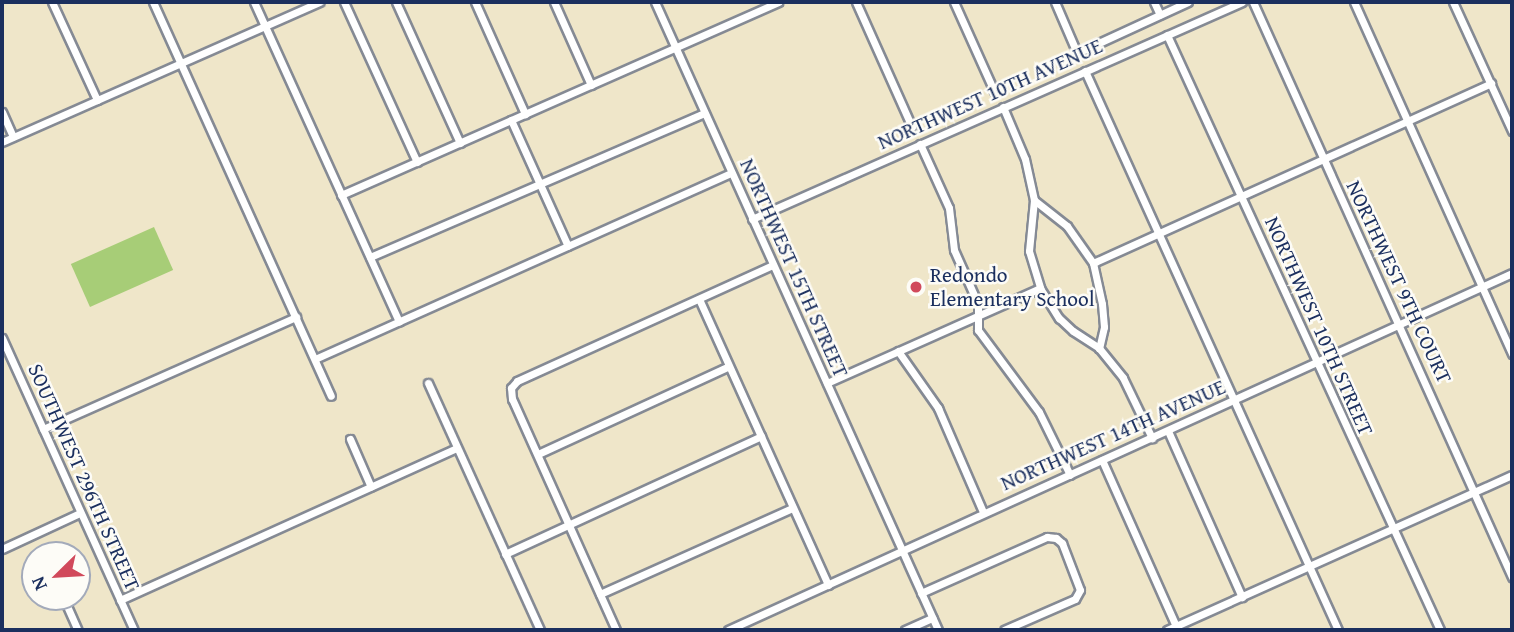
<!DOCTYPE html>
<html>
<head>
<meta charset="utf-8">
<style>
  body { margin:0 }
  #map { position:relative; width:1514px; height:632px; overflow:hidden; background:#efe6c9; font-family:"Gentium Book Plus",serif }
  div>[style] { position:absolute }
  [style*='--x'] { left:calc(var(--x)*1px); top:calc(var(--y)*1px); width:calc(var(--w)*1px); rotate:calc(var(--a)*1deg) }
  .green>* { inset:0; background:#a7cd77; transform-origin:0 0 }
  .roads { filter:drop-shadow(2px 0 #858a94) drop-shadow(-2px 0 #858a94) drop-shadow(0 2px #858a94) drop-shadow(0 -2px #858a94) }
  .minor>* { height:7px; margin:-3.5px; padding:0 3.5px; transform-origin:3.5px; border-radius:3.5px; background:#fff }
  .dots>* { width:19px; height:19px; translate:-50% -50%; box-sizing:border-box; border:4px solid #fdfcf7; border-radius:50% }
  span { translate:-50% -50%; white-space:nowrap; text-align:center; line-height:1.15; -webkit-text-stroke:5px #fdfcf7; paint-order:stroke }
  .street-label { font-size:21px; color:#1b2f5e }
  .poi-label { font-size:21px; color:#1b2f5e }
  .left { translate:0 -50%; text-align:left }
  .frame { position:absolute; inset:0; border:4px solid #1b2f5e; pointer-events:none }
  .north { position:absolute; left:21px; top:541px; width:70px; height:70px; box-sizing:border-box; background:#fdfcf7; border:2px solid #a3aaba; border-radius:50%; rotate:246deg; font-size:19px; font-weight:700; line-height:28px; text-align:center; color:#1b2f5e }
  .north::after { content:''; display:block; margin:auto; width:24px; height:32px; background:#d1495b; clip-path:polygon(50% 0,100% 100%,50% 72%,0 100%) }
</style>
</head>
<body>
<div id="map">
  <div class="green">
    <i style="left:154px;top:227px;width:47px;height:91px;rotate:66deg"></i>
  </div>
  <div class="roads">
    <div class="minor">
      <i style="--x:52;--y:2;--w:108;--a:65.3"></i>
      <i style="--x:153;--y:2;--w:432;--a:65.7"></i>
      <i style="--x:254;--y:2;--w:351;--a:65.6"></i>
      <i style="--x:344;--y:2;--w:176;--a:65.5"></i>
      <i style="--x:396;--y:2;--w:155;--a:65.6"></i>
      <i style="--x:475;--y:2;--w:123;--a:65.9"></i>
      <i style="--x:554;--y:2;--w:91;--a:66"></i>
      <i style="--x:655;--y:2;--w:689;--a:65.74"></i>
      <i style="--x:856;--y:2;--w:137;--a:65.9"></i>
      <i style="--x:954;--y:2;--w:98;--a:65.8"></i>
      <i style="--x:1055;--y:2;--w:56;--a:66.7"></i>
      <i style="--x:1077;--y:53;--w:122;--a:-24.7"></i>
      <i style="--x:1154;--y:2;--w:14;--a:65"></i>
      <i style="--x:1253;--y:2;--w:631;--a:65.75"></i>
      <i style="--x:1354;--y:2;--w:386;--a:65.8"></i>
      <i style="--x:1453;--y:2;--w:142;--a:65.4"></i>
      <i style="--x:1167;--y:35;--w:655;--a:65.35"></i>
      <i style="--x:1085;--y:71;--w:614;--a:65.65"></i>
      <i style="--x:1003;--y:107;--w:56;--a:67.1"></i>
      <i style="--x:1025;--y:159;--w:42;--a:77.6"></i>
      <i style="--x:1034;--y:200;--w:51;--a:95.6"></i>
      <i style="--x:1029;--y:251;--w:39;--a:73"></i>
      <i style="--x:1040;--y:288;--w:36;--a:58"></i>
      <i style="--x:1059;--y:318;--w:19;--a:43"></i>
      <i style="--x:1073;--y:331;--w:31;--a:33"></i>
      <i style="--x:1099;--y:348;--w:38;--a:51"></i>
      <i style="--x:1123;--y:378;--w:67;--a:64.2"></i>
      <i style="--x:2;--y:112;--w:27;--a:66"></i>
      <i style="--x:511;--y:120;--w:138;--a:65.7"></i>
      <i style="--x:2;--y:142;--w:347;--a:-23.8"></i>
      <i style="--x:920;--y:144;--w:70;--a:65.6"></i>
      <i style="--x:949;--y:208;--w:42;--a:83.2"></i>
      <i style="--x:954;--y:250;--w:59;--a:66"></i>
      <i style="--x:978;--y:304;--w:26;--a:90"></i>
      <i style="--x:978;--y:330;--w:102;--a:53.4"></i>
      <i style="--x:1039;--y:412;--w:70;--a:63.8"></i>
      <i style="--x:341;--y:195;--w:478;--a:-23.8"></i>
      <i style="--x:1034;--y:200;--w:42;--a:38.2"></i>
      <i style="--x:1067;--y:226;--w:45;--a:54.9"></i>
      <i style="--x:1093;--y:263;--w:42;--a:77.6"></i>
      <i style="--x:1102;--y:304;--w:23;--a:85"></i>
      <i style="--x:1104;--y:327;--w:22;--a:103"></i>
      <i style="--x:752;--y:219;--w:536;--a:-23.89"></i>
      <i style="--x:370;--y:257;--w:364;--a:-23.3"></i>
      <i style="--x:1093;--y:263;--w:437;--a:-24.3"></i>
      <i style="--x:699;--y:299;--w:314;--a:65.7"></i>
      <i style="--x:2;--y:338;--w:320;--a:65.7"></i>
      <i style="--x:898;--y:351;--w:70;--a:54.9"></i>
      <i style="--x:938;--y:408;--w:113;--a:66.6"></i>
      <i style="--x:315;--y:359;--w:456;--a:-24.1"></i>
      <i style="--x:428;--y:383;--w:271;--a:65.6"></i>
      <i style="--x:827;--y:383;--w:233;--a:-24"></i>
      <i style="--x:43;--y:429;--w:277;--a:-23.9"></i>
      <i style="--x:1168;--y:431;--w:182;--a:66"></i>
      <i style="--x:350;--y:439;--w:52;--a:66.4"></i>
      <i style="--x:538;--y:454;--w:210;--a:-24.7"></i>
      <i style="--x:1102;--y:460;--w:182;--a:66"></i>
      <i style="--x:2;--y:549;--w:86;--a:-24.8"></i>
      <i style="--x:505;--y:554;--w:282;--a:-24.7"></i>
      <i style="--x:921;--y:593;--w:138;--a:-24"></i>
      <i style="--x:1047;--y:537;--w:9;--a:6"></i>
      <i style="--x:1056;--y:538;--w:8;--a:40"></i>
      <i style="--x:1062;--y:543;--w:50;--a:69"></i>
      <i style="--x:1080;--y:590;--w:10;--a:119"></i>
      <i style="--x:1075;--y:599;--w:77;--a:156.4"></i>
      <i style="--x:600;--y:594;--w:210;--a:-24.1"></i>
      <i style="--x:63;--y:597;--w:36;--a:66"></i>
      <i style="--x:120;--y:600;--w:369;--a:-24.3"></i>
      <i style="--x:616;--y:630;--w:253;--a:-114.2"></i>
      <i style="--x:512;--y:399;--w:11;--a:-95"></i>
      <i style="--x:511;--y:388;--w:9;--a:-49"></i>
      <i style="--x:517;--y:381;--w:281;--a:-24.4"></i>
      <i style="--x:728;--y:630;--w:861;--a:-24.48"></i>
      <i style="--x:905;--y:630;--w:30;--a:-24"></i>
      <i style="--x:1167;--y:630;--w:378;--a:-24.2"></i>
    </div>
  </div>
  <div class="dots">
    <i style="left:916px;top:287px;background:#d1495b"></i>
  </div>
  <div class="street-label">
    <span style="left:990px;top:94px;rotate:-24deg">NORTHWEST 10TH AVENUE</span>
    <span style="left:794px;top:268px;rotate:66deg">NORTHWEST 15TH STREET</span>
    <span style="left:1399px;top:282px;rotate:65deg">NORTHWEST 9TH COURT</span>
    <span style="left:1319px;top:326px;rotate:66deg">NORTHWEST 10TH STREET</span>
    <span style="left:1113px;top:435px;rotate:-24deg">NORTHWEST 14TH AVENUE</span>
    <span style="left:84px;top:477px;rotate:66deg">SOUTHWEST 296TH STREET</span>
  </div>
  <div class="poi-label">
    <span class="left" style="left:930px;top:287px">Redondo<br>Elementary School</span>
  </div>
  <div class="frame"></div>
  <div class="north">N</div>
</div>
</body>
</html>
